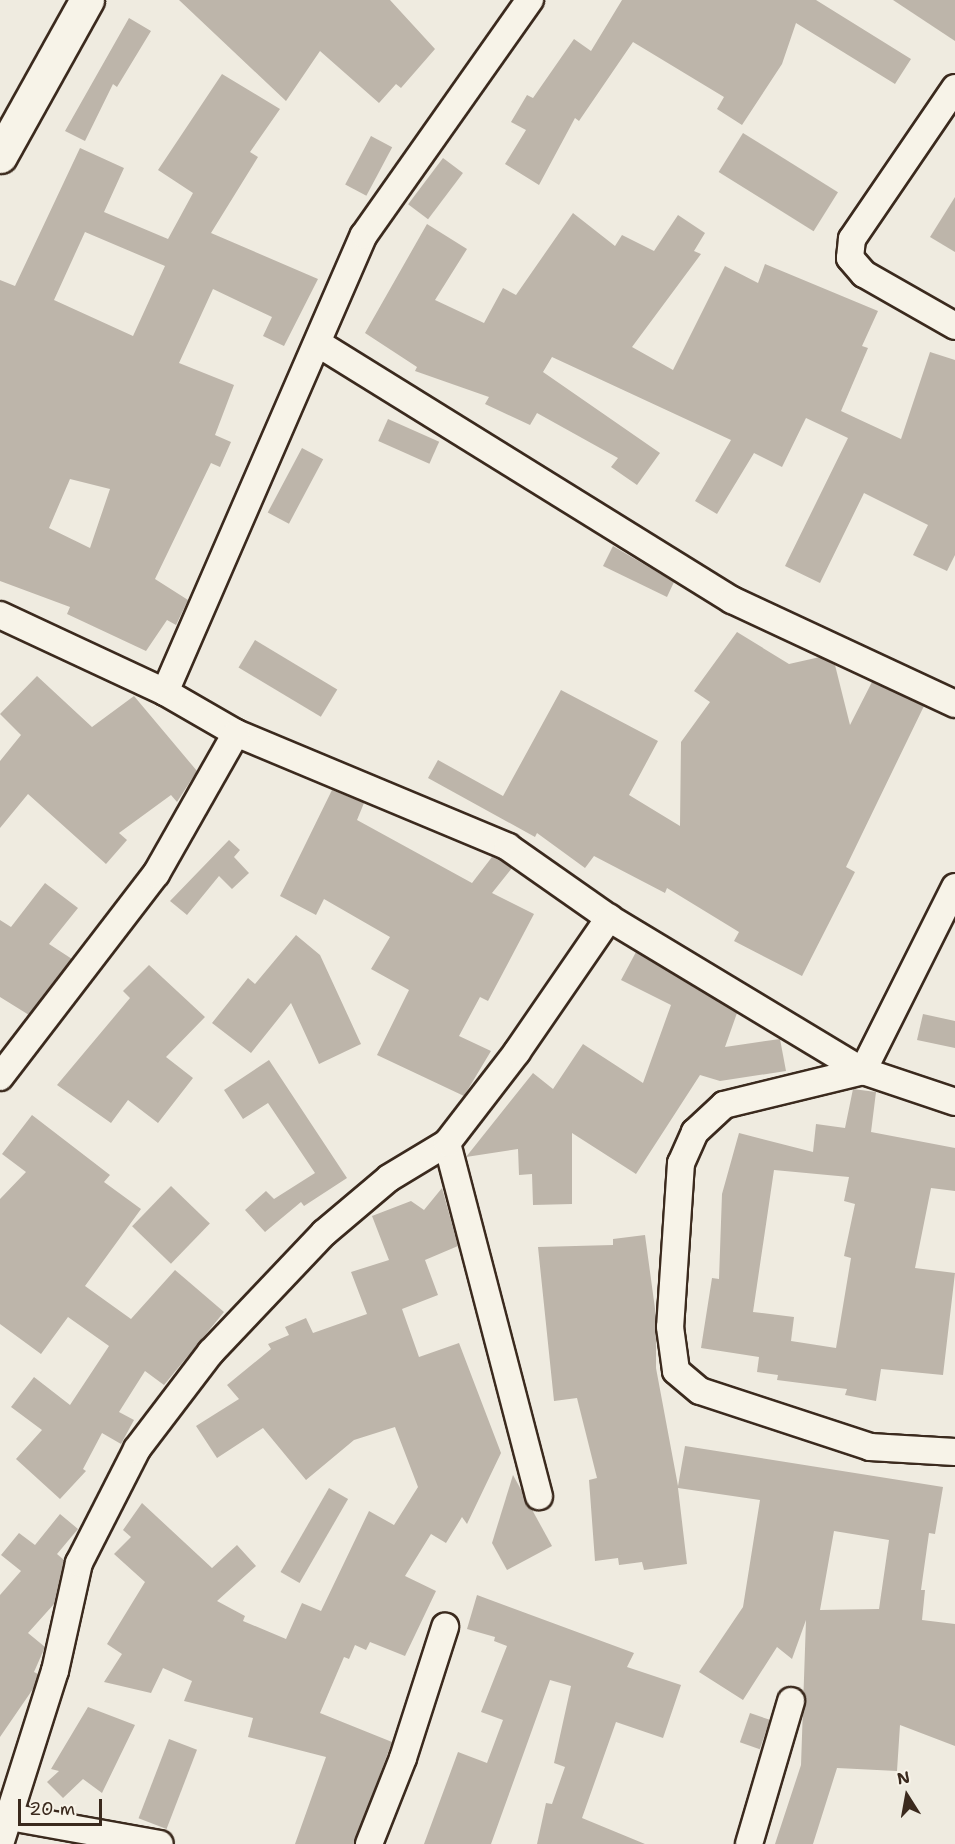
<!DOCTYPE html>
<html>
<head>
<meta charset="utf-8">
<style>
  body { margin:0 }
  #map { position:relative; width:955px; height:1844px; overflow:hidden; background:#efebe0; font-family:"Shantell Sans",sans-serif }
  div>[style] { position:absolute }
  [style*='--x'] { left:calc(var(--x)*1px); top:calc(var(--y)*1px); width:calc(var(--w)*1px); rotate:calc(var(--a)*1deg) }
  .building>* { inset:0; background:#bdb5aa; transform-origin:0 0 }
  .roads { filter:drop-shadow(2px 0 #3b2a1e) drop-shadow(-2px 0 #3b2a1e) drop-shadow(0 2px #3b2a1e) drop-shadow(0 -2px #3b2a1e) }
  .street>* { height:26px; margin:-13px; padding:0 13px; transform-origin:13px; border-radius:13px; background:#f7f3e8 }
  .secondary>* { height:33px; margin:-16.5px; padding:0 16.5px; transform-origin:16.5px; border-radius:16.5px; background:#f7f3e8 }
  span { translate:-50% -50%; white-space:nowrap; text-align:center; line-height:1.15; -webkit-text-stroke:6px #f7f3e8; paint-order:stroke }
  .north { position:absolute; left:877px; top:1766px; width:60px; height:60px; -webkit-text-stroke:4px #f7f3e8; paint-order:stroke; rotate:349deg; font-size:16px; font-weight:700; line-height:24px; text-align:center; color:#3b2a1e }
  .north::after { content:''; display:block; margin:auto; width:21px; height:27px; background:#3b2a1e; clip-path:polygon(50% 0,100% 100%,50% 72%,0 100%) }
  .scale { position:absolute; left:18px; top:1799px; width:84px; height:27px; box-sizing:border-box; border:3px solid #3b2a1e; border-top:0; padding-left:8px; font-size:18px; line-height:21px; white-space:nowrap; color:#3b2a1e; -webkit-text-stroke:4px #f7f3e8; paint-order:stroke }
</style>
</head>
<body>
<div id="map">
  <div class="building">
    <i style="clip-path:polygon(179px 0,390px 0,435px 49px,401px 88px,396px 84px,379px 103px,320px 51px,286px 101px)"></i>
    <i style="clip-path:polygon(622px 0,816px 0,911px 59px,895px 84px,796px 23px,782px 64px,742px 125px,717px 109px,724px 97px,633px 42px,579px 121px,575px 118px,539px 185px,505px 164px,526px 130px,511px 122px,527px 95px,533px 98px,574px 39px,591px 51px)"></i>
    <i style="clip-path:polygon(893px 0,955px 0,955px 41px)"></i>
    <i style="clip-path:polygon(129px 18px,151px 31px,117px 87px,113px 84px,85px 141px,65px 131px)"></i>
    <i style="clip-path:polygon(evenodd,222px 74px,280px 109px,250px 152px,258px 157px,211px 233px,318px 279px,284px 346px,263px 336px,272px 317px,213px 289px,179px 363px,234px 385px,215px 435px,231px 442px,220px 467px,211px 463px,155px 579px,188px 600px,176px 625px,167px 620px,146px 651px,67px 614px,70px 607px,0 581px,0 280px,15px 286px,80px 148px,124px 168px,104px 212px,168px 239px,193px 193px,158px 170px,222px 74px,85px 232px,165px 266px,133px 336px,54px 300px,85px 232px,222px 74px,70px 479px,110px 489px,90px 548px,49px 528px,70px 479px)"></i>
    <i style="left:743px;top:133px;width:112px;height:46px;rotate:32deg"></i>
    <i style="left:371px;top:136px;width:24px;height:55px;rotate:28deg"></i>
    <i style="left:443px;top:158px;width:25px;height:58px;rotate:37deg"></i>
    <i style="clip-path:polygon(955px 197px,955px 252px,930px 237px)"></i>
    <i style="clip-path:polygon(573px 213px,615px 246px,622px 235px,654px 251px,678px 215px,705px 233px,694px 251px,701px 254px,632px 347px,673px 370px,725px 266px,758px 283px,765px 264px,878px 311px,862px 346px,868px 348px,841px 411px,901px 439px,930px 352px,955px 360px,955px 555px,947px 571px,913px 555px,928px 525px,864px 493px,820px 583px,785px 566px,848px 438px,806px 418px,782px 467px,754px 453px,717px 514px,695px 501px,731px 440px,552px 357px,543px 372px,660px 453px,637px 485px,611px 467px,618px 458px,537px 413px,530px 425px,485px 404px,489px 397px,415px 371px,417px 367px,365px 333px,427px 224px,467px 249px,435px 300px,484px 323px,503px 288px,516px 295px)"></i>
    <i style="left:388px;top:419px;width:56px;height:24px;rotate:24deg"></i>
    <i style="left:302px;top:448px;width:24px;height:73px;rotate:28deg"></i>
    <i style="clip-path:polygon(613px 546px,674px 582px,667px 597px,603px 566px)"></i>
    <i style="clip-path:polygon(737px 632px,789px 664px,820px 657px,835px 665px,850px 725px,872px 682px,924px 706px,846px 867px,855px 872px,802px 976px,734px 941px,739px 932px,667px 888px,665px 893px,594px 856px,585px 868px,537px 833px,535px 837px,428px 778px,438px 760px,503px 796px,561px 690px,658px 741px,629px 795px,680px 826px,681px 742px,710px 702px,694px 691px)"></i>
    <i style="left:255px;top:640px;width:96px;height:32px;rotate:31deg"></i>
    <i style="clip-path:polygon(37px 676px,92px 727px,134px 696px,197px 771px,177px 802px,171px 795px,119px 833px,127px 840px,106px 864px,28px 794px,0 828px,0 761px,21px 735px,0 714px)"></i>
    <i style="clip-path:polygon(332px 790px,364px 803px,357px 820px,472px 883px,492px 857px,501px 860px,512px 868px,492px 893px,534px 914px,488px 1001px,480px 997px,459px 1036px,491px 1051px,464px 1096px,377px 1055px,409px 990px,371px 969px,390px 937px,324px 899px,316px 915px,280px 896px)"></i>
    <i style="clip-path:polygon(229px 840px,240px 850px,234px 857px,249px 873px,232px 889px,219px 876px,187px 915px,170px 901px)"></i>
    <i style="clip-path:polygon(45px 883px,78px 908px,49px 944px,72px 959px,29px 1015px,0 997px,0 920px,11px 927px)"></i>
    <i style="clip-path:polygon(296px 935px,320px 955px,361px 1044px,319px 1064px,291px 1003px,251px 1053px,212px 1023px,248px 978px,255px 984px)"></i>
    <i style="clip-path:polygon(636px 952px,737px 1013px,725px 1047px,780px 1039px,786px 1071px,720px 1081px,700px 1075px,636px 1174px,572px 1133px,572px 1204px,533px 1205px,532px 1174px,519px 1175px,518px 1149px,466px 1157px,533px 1073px,553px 1089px,583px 1044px,643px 1083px,671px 1005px,621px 980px)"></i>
    <i style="clip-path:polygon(149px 965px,205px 1017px,166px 1057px,193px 1078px,158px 1123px,128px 1100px,111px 1123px,57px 1085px,130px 998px,123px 991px)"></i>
    <i style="clip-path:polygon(923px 1014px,955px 1021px,955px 1048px,917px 1040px)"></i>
    <i style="clip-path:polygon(269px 1060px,347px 1178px,304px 1206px,301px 1202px,265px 1232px,245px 1210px,266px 1191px,274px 1199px,315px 1173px,268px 1103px,243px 1119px,224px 1090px)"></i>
    <i style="clip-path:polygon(evenodd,853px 1089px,876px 1092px,871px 1132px,955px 1148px,955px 1191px,931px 1188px,915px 1268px,955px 1273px,943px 1375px,881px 1369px,876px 1401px,845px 1395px,847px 1389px,777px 1380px,778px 1375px,757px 1372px,759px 1357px,701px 1348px,712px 1278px,719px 1279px,722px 1194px,739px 1133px,813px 1152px,816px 1124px,845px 1128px,853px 1089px,774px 1170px,849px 1177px,844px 1201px,855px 1204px,844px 1256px,851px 1258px,836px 1348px,791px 1341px,794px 1317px,753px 1312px,774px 1170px)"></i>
    <i style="clip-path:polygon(32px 1115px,110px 1175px,104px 1182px,141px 1209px,85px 1286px,131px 1319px,175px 1270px,224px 1312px,164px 1385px,145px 1371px,119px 1412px,134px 1420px,121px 1444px,102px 1433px,83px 1469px,86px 1471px,60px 1499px,16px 1459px,42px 1430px,11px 1407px,34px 1377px,70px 1405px,109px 1346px,68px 1317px,41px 1354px,0 1324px,0 1199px,26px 1172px,2px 1154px)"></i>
    <i style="left:171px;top:1186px;width:54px;height:56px;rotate:44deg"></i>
    <i style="clip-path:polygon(442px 1188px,458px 1246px,425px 1260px,438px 1295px,402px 1309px,419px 1357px,459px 1343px,501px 1453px,467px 1524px,462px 1517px,446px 1543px,431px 1534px,405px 1576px,436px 1591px,405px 1656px,370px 1642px,366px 1650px,355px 1645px,349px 1659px,344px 1657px,320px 1713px,392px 1742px,354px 1844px,295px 1844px,326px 1757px,248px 1737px,253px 1718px,184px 1701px,192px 1681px,163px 1668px,151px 1693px,104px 1682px,122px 1654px,107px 1644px,145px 1582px,114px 1554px,131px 1537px,123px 1530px,142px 1503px,212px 1568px,237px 1545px,256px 1566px,217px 1601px,245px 1616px,243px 1621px,286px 1639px,302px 1603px,321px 1611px,369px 1511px,394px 1525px,418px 1487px,395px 1427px,354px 1440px,306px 1480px,263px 1428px,217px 1458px,196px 1426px,239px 1399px,227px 1385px,271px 1349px,268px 1344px,289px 1335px,285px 1327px,306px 1318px,313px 1333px,367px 1314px,351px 1272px,389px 1260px,372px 1216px,411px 1201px,424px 1210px)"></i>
    <i style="clip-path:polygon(evenodd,645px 1235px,656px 1316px,656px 1368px,678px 1486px,685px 1446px,943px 1487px,935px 1534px,929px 1533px,921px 1590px,925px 1590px,922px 1620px,955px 1624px,955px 1746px,900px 1725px,897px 1771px,837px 1768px,813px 1844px,775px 1844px,801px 1765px,806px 1620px,792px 1659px,777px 1647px,743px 1700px,699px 1672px,743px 1607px,760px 1500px,678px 1488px,687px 1564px,644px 1570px,642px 1562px,619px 1565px,618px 1558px,595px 1561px,589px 1480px,597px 1478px,577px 1398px,554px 1401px,538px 1247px,613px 1245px,613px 1239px,645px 1235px,834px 1531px,889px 1540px,879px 1609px,820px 1610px,834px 1531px)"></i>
    <i style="clip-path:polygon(513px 1475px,552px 1546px,507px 1570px,492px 1543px)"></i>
    <i style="left:329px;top:1488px;width:22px;height:97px;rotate:30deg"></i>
    <i style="clip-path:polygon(60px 1514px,78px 1529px,57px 1554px,64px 1560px,54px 1604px,28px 1633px,45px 1647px,34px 1672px,38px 1674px,35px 1686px,0 1737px,0 1595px,21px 1571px,1px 1555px,19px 1533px,35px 1545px)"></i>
    <i style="clip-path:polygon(477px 1595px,634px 1653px,627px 1667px,681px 1685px,663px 1738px,616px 1722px,582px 1818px,645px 1844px,537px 1844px,546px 1803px,552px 1804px,565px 1767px,554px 1763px,571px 1686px,550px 1680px,491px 1844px,424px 1844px,458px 1752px,487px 1763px,503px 1720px,481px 1712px,507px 1646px,494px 1641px,495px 1637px,467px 1629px)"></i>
    <i style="clip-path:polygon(88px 1707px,135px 1725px,102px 1793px,83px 1779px,63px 1798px,47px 1782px,59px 1771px,51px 1769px)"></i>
    <i style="left:750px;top:1713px;width:21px;height:31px;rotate:19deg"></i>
    <i style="left:169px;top:1739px;width:30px;height:85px;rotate:21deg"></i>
  </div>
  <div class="roads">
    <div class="street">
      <i style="--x:955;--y:88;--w:183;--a:124.3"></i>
      <i style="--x:852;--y:239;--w:19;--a:96"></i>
      <i style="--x:850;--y:258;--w:21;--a:49"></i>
      <i style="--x:864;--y:274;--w:105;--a:29.7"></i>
      <i style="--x:319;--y:344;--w:486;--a:31.8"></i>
      <i style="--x:732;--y:600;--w:246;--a:25"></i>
      <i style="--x:0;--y:615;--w:182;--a:25"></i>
      <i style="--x:165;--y:692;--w:82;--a:30"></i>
      <i style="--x:236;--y:733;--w:295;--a:22.7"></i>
      <i style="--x:508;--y:847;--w:123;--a:35.1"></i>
      <i style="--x:609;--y:918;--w:297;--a:31.1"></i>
      <i style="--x:863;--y:1071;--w:97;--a:18.6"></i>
      <i style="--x:165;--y:692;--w:498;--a:-66.5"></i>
      <i style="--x:364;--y:235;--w:288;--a:-54.8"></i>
      <i style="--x:955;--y:887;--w:206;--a:116.6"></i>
      <i style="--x:863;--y:1071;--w:143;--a:166.3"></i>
      <i style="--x:724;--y:1105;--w:40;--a:137"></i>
      <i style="--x:695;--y:1132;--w:34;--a:114"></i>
      <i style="--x:681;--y:1163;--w:164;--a:93.8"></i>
      <i style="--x:670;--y:1327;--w:44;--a:82.2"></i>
      <i style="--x:676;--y:1371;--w:31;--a:40"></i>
      <i style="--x:700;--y:1391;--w:179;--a:18.2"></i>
      <i style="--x:870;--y:1447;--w:85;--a:3.4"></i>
      <i style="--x:0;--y:1077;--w:256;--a:-52.5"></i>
      <i style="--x:156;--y:874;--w:162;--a:-60.4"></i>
      <i style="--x:447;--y:1143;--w:365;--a:75.4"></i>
      <i style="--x:10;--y:1817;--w:152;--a:10.2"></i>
      <i style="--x:0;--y:1844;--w:182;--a:-72.4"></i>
      <i style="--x:55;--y:1671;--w:111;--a:-77.5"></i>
      <i style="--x:79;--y:1563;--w:128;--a:-63"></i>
      <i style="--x:137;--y:1449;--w:122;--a:-52.7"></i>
      <i style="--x:211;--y:1352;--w:164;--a:-46.5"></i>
      <i style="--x:324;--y:1233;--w:85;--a:-40.2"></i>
      <i style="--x:389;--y:1178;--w:68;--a:-31.1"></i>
      <i style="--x:447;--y:1143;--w:115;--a:-52.4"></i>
      <i style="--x:517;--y:1052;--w:163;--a:-55.5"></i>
      <i style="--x:369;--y:1844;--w:92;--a:-68.4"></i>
      <i style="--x:403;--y:1758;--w:138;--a:-72.2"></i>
      <i style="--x:749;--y:1844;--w:149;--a:-73.6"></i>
    </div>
    <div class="secondary">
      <i style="--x:0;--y:156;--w:179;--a:-60.9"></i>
    </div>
  </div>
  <div class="north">N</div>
  <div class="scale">20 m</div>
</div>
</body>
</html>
